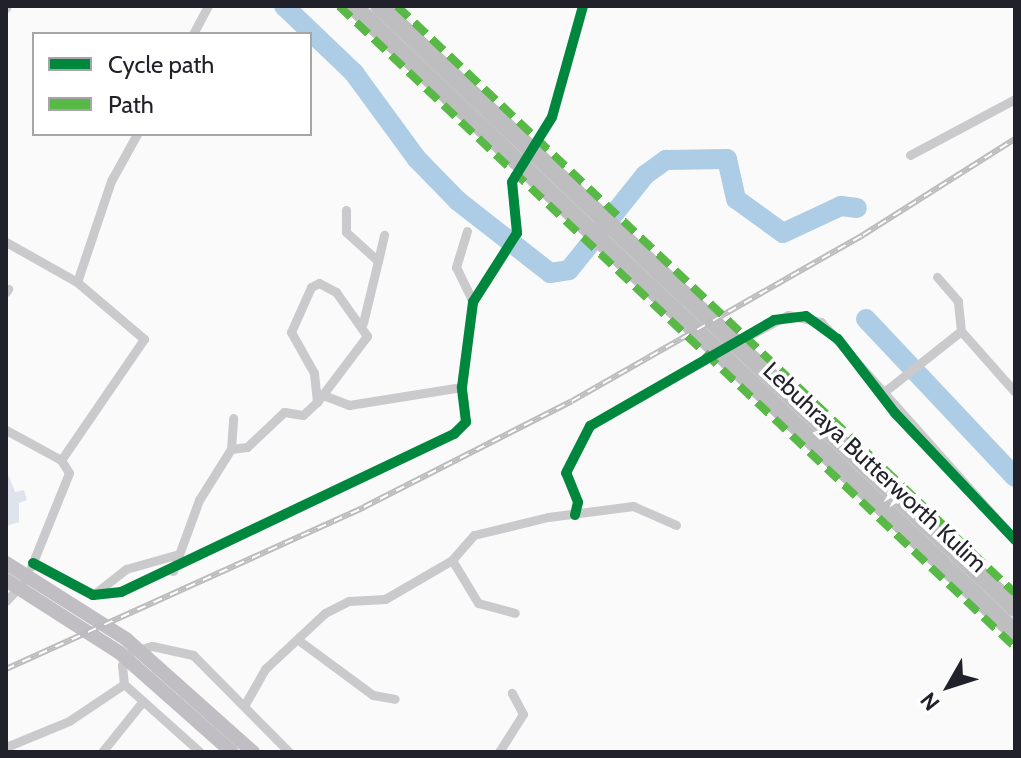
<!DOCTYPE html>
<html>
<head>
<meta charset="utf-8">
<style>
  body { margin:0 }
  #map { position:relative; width:1021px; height:758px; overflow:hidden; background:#fafafa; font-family:Cabin,sans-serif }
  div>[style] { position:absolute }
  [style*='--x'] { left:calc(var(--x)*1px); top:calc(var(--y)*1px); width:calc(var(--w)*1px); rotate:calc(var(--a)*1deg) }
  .river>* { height:20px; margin:-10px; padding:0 10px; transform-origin:10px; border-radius:10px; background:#adcce5 }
  .building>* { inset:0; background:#dee3ec }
  .street>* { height:9px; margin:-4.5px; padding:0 4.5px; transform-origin:4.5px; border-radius:4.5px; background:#cac9cb }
  .secondary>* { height:14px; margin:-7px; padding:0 7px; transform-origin:7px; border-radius:7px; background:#c0bec3 }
  .highway>* { height:18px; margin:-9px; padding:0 9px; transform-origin:9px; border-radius:9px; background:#bebdc0 }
  .rail>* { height:6px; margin-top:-3px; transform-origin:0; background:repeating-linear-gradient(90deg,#fff 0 9px,#bcbbbe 0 18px); box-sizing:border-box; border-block:2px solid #bcbbbe }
  .quiet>* { height:8px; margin-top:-4px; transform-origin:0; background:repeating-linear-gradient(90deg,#58b947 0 16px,transparent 0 24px) }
  .cycleway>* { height:10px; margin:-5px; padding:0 5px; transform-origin:5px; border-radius:5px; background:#00873e }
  span { translate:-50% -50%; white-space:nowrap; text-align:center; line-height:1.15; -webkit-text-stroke:7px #fff; paint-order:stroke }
  .street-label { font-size:24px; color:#21212b }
  .frame { position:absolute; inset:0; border:8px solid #21212b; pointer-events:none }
  .legend { position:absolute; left:32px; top:32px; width:280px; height:104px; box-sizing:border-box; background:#fff; border:2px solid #a6a6aa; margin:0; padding:10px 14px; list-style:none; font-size:24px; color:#21212b }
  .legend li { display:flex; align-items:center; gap:16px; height:40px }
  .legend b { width:40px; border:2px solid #a6a6aa }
  .north { position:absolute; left:909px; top:646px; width:80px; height:80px; -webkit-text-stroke:6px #fff; paint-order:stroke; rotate:231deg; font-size:22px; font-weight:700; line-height:32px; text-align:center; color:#21212b }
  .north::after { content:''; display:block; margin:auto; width:28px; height:36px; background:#21212b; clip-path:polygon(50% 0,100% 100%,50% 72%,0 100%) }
</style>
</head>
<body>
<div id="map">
  <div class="river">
    <i style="--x:284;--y:6;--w:97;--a:43.7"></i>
    <i style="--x:354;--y:73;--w:107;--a:53.8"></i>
    <i style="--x:417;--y:159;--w:59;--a:45.7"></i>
    <i style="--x:458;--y:201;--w:117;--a:38"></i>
    <i style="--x:550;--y:273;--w:19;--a:-9"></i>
    <i style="--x:569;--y:270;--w:122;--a:-51.3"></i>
    <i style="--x:645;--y:175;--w:26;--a:-36"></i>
    <i style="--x:666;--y:160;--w:61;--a:-0.9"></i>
    <i style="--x:727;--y:159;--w:41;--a:77.3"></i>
    <i style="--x:736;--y:199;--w:58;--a:35.9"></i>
    <i style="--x:783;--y:233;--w:64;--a:-25"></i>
    <i style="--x:841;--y:206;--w:16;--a:7"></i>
    <i style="--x:866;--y:319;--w:217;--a:46.7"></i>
  </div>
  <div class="building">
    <i style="clip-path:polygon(6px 469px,15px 492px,24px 490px,27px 500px,19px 503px,19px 522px,6px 526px)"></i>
  </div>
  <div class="street">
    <i style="--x:6;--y:8;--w:2;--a:-63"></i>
    <i style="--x:193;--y:34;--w:32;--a:-62"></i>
    <i style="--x:530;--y:149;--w:39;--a:-55"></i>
    <i style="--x:552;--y:117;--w:115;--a:-74.4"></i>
    <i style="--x:910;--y:155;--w:119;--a:-28.1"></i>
    <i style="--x:346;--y:210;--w:22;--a:90"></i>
    <i style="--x:346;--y:232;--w:43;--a:42.2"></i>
    <i style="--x:378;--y:261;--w:64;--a:103.6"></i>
    <i style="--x:467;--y:231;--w:38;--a:107"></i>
    <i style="--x:456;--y:267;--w:39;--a:64"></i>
    <i style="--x:6;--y:242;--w:81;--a:29.4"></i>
    <i style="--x:77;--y:282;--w:88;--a:40.4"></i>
    <i style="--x:144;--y:339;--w:147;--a:124.4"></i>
    <i style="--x:378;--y:261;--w:27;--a:-77"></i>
    <i style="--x:77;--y:282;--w:107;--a:-71.4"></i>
    <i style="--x:111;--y:181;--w:54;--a:-61"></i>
    <i style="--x:6;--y:292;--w:4;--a:-56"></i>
    <i style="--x:961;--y:331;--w:81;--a:48.5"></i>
    <i style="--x:733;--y:344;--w:62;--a:-27.8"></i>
    <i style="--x:788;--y:315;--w:34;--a:12"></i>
    <i style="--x:821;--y:322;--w:292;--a:48.3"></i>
    <i style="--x:884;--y:392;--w:98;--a:-38.4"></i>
    <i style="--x:961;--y:331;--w:30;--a:-96"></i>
    <i style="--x:958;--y:301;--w:32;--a:-131"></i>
    <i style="--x:323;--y:395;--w:28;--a:21"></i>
    <i style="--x:349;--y:405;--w:114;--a:-9.1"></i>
    <i style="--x:6;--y:430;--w:63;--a:28.6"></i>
    <i style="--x:61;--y:460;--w:15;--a:58"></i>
    <i style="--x:69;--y:473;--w:101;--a:112"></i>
    <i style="--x:231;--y:449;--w:16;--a:-7"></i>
    <i style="--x:247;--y:447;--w:51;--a:-43.4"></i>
    <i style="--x:284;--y:412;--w:19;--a:9"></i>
    <i style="--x:303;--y:415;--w:19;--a:-43"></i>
    <i style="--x:317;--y:402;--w:29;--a:-96"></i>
    <i style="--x:314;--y:373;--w:47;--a:-119.3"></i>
    <i style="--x:291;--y:332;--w:49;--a:-66"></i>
    <i style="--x:311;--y:287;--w:9;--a:-27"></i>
    <i style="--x:319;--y:283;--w:19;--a:28"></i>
    <i style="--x:336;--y:292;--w:54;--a:54.8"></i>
    <i style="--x:367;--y:336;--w:83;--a:127.1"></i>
    <i style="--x:575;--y:515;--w:13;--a:-77"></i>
    <i style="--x:578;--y:502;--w:31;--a:-112"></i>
    <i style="--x:566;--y:473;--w:53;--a:-62.9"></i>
    <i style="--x:590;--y:426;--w:151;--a:-29.8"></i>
    <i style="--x:452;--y:560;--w:50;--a:58.8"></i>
    <i style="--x:478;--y:603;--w:38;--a:15"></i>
    <i style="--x:33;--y:563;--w:68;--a:28.1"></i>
    <i style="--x:93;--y:595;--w:28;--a:-6"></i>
    <i style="--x:121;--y:592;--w:369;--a:-25.4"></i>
    <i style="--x:454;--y:434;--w:17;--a:-45"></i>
    <i style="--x:466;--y:422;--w:35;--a:-97"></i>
    <i style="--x:462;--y:387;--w:86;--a:-82.6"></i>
    <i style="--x:473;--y:302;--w:82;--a:-57.5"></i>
    <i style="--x:517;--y:233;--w:51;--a:-95.6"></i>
    <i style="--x:512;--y:182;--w:18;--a:-61"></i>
    <i style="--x:173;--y:571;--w:76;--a:-69.9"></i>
    <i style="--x:199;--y:500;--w:60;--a:-57.9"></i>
    <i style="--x:231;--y:449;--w:31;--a:-86"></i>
    <i style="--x:93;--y:595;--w:42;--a:-38.2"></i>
    <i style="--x:126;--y:569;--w:55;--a:-15.8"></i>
    <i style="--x:6;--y:601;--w:23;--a:-47"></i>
    <i style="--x:301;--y:642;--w:89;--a:36.4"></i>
    <i style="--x:373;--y:695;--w:22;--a:10"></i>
    <i style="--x:244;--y:706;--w:43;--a:-60.4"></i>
    <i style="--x:265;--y:669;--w:82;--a:-43"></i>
    <i style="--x:325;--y:613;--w:27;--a:-27"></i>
    <i style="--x:349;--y:601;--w:36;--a:-3"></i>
    <i style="--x:385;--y:599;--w:78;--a:-30.2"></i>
    <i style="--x:452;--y:560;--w:33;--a:-49"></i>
    <i style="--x:474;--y:535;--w:76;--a:-13.7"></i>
    <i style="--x:548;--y:517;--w:86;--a:-7.4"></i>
    <i style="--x:633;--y:506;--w:47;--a:23.8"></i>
    <i style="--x:6;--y:747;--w:68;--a:-22.4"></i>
    <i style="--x:69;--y:721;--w:66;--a:-33.9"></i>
    <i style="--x:102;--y:752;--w:65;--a:-51.2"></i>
    <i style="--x:200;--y:752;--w:102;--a:-138.2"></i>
    <i style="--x:124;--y:684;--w:19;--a:-96"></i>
    <i style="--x:122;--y:665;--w:16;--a:-55"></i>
    <i style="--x:131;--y:652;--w:22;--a:-16"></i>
    <i style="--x:152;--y:646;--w:42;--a:12.4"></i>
    <i style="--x:193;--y:655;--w:136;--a:45.3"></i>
    <i style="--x:499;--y:752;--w:45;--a:-57.7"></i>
    <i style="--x:523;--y:714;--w:24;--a:-118"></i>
  </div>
  <div class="secondary">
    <i style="--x:6;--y:563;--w:142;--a:32.3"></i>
    <i style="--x:126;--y:639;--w:170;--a:41.7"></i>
    <i style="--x:6;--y:580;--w:135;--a:32.6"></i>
    <i style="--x:120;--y:653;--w:149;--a:41.5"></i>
  </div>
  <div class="highway">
    <i style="--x:353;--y:6;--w:912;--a:43.44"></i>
    <i style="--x:379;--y:6;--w:876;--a:43.43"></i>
  </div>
  <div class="rail">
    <i style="--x:6;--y:669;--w:393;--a:-24.3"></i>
    <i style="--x:364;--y:507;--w:233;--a:-27"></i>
    <i style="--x:572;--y:401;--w:335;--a:-29.7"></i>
    <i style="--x:863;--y:235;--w:180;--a:-32.3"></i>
  </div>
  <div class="quiet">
    <i style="--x:339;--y:6;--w:932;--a:43.48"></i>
    <i style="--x:397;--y:6;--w:852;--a:43.53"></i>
  </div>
  <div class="cycleway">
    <i style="--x:575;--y:515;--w:13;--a:-77"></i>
    <i style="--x:578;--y:502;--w:31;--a:-112"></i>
    <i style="--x:566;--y:473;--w:53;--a:-62.9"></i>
    <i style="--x:590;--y:426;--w:212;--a:-29.9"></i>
    <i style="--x:774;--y:320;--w:32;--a:-7"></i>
    <i style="--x:806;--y:316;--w:39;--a:36"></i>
    <i style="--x:838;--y:339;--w:93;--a:52.4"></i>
    <i style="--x:895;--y:413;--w:175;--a:46.6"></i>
    <i style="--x:33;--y:563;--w:68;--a:28.1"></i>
    <i style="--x:93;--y:595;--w:28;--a:-6"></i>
    <i style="--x:121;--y:592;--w:369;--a:-25.4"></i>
    <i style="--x:454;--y:434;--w:17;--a:-45"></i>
    <i style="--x:466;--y:422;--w:35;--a:-97"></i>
    <i style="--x:462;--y:387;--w:86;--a:-82.6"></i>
    <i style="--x:473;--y:302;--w:82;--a:-57.5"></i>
    <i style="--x:517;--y:233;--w:51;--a:-95.6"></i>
    <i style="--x:512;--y:182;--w:76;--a:-58.4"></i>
    <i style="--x:552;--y:117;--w:115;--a:-74.4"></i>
  </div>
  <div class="street-label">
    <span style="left:875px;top:467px;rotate:43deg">Lebuhraya Butterworth Kulim</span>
  </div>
  <div class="frame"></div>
  <ul class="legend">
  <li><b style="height:10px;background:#00873e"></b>Cycle path</li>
  <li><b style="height:10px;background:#58b947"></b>Path</li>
  </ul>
  <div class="north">N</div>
</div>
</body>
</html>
